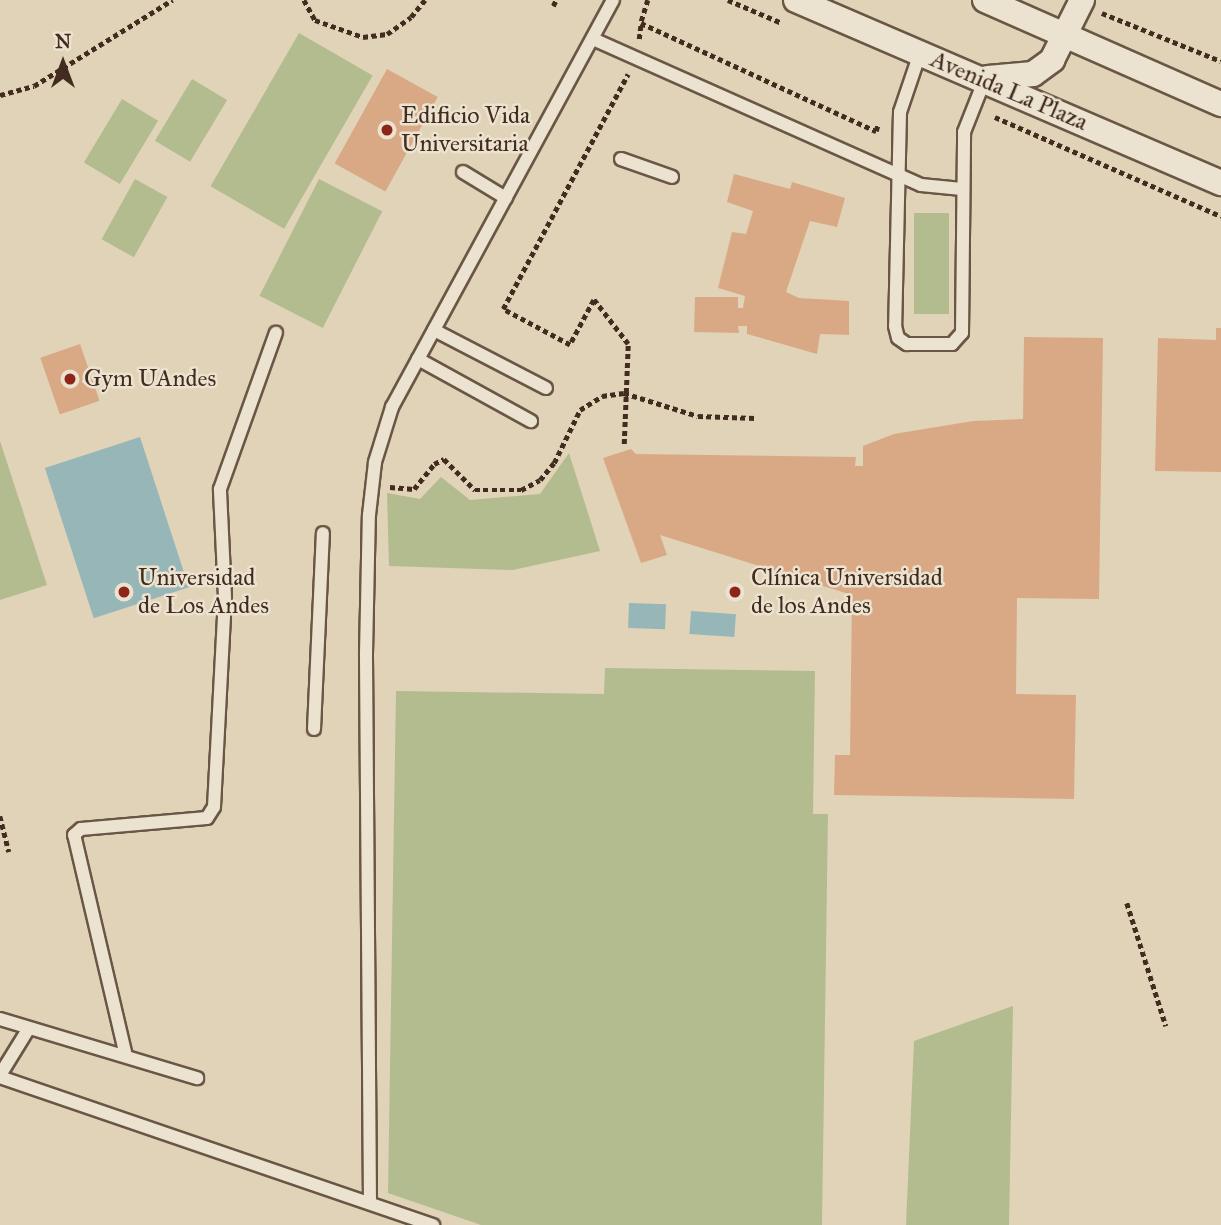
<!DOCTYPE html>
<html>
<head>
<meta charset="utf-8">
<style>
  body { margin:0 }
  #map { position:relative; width:1221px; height:1225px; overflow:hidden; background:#e1d3b7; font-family:"IM FELL Great Primer",serif }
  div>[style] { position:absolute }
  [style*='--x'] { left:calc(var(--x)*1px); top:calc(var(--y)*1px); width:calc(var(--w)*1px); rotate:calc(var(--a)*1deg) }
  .green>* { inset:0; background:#b2bc8f; transform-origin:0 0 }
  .water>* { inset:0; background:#97b6b8; transform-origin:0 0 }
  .building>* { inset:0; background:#d9a985; transform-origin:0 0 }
  .path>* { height:4.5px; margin-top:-2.25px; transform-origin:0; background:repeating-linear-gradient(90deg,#422c1f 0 5px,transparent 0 8.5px) }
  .roads { filter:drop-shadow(2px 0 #6a5645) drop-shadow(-2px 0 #6a5645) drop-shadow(0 2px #6a5645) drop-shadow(0 -2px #6a5645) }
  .service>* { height:12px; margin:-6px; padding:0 6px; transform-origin:6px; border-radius:6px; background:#ece2d0 }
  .minor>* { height:24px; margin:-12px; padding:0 12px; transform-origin:12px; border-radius:12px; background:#ece2d0 }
  .dots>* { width:19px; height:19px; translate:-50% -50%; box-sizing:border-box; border:4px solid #ece2d0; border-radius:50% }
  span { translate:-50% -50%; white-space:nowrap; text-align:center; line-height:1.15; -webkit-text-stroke:5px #ece2d0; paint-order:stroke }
  .street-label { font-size:24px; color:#422c1f }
  .poi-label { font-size:24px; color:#422c1f }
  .left { translate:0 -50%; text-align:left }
  .north { position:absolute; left:28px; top:28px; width:70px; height:70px; -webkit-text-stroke:5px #ece2d0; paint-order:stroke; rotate:0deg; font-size:19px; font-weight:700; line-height:28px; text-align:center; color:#422c1f }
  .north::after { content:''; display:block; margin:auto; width:24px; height:32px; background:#422c1f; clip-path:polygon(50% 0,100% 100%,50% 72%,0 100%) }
</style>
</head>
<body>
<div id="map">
  <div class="green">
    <i style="left:299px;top:33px;width:85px;height:177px;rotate:30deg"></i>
    <i style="left:192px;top:79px;width:41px;height:72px;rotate:31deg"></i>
    <i style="left:122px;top:99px;width:42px;height:74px;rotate:31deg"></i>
    <i style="left:135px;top:179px;width:37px;height:69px;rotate:29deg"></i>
    <i style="left:319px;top:179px;width:71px;height:131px;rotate:27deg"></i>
    <i style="left:914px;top:213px;width:35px;height:101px"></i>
    <i style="clip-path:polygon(0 441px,47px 585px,0 600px)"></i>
    <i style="clip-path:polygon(569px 453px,600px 551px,513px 570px,389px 566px,387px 493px,420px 499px,441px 477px,470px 500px,540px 494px)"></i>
    <i style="clip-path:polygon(605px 668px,815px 671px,813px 814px,828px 814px,822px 1225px,481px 1225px,388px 1193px,396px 691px,604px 694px)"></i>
    <i style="clip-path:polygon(1013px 1006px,1009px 1225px,906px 1225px,914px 1041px)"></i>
  </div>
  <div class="water">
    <i style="left:140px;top:437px;width:158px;height:100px;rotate:72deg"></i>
    <i style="left:629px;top:603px;width:37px;height:25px;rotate:2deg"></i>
    <i style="left:691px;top:611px;width:45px;height:23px;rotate:4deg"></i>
  </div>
  <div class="building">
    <i style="left:387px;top:69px;width:58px;height:108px;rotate:29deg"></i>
    <i style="clip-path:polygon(734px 174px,790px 189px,792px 182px,845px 198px,837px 227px,810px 221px,786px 292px,799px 298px,849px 301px,849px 335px,820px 334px,817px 354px,747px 334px,747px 326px,738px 326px,739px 333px,694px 332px,695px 297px,738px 297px,738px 308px,743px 308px,745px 296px,718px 288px,732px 232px,746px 234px,753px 211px,727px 202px)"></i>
    <i style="clip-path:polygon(1216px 328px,1221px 328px,1221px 472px,1155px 471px,1158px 338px,1216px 340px)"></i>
    <i style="clip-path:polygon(1024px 337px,1103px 338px,1099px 599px,1017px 598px,1016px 694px,1076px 695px,1074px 799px,834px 795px,835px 755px,850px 755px,852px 595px,660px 535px,667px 555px,641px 563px,603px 458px,631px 449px,636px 454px,856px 457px,855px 466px,863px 466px,863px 446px,894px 434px,973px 421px,1023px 419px)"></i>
    <i style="left:80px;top:344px;width:60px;height:42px;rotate:71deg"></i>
  </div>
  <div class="path">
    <i style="--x:304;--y:0;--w:23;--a:61"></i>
    <i style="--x:315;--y:20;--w:51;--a:19.5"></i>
    <i style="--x:363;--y:37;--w:24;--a:-7"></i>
    <i style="--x:387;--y:34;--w:29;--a:-35"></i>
    <i style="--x:411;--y:17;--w:22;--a:-51"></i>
    <i style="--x:648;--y:0;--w:24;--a:107"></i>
    <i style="--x:641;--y:23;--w:259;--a:24.7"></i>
    <i style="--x:876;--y:131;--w:7;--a:-74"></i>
    <i style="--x:728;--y:0;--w:59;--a:23.1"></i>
    <i style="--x:553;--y:6;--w:7;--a:-63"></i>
    <i style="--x:1102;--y:13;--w:128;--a:22"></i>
    <i style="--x:639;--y:39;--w:16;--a:-83"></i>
    <i style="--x:0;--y:95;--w:35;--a:-15"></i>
    <i style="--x:34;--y:86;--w:163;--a:-31.9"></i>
    <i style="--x:995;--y:117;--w:247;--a:23.7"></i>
    <i style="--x:624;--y:444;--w:100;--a:-87.7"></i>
    <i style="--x:628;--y:344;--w:56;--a:-127.7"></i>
    <i style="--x:594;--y:300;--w:51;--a:118.1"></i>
    <i style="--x:570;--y:345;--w:76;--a:-151.8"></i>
    <i style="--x:503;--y:309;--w:266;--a:-62"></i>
    <i style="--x:390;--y:487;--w:24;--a:5"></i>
    <i style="--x:414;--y:489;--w:32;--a:-51"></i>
    <i style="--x:434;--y:464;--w:11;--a:-27"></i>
    <i style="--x:444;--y:459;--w:44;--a:45"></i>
    <i style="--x:475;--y:490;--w:46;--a:0"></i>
    <i style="--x:521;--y:490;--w:21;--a:-28"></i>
    <i style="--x:540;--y:480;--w:22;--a:-51"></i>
    <i style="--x:554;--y:463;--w:59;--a:-63.9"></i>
    <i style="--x:580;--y:410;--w:26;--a:-32"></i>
    <i style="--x:602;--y:396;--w:22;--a:-8"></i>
    <i style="--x:624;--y:393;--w:77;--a:17.3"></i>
    <i style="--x:698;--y:416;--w:57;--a:2"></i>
    <i style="--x:0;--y:816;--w:37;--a:76"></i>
    <i style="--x:1127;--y:903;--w:129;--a:72.4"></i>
  </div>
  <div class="roads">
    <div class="service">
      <i style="--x:593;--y:39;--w:359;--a:24"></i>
      <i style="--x:921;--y:185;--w:41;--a:5.6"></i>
      <i style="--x:920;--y:53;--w:62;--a:108.7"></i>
      <i style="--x:900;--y:112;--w:214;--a:91.3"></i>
      <i style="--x:895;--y:326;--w:12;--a:76"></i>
      <i style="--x:898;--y:338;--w:11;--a:34"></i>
      <i style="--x:907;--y:344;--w:45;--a:0"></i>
      <i style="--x:952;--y:344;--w:15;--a:-48"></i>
      <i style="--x:962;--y:333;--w:201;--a:-89.4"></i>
      <i style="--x:964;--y:132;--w:57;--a:-68.4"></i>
      <i style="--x:621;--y:159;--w:54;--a:19.4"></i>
      <i style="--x:463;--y:172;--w:50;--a:31.2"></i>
      <i style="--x:434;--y:330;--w:126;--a:27.4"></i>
      <i style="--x:418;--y:359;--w:129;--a:28.8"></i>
      <i style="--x:314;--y:729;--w:196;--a:-87.4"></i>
      <i style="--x:0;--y:1019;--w:206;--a:16.7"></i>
      <i style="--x:126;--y:1056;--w:227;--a:-103.2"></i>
      <i style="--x:74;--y:835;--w:9;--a:-41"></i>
      <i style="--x:81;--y:829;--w:126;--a:-5"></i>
      <i style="--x:207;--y:818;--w:13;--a:-58"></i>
      <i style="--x:214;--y:807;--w:210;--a:-87"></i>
      <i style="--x:225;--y:597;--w:108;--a:-92.7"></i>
      <i style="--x:220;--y:489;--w:166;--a:-70.3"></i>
      <i style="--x:0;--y:1075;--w:55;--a:-58.3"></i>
      <i style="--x:0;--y:1077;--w:458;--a:18.9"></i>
      <i style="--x:370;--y:1203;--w:550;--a:-90.42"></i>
      <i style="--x:366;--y:653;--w:138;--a:-88.8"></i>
      <i style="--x:369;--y:515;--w:53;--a:-83.5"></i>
      <i style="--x:375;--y:462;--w:58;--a:-72.8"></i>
      <i style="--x:392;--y:407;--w:463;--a:-61.5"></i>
    </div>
    <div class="minor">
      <i style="--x:796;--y:0;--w:463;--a:23.3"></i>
      <i style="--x:985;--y:0;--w:258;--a:23.8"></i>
      <i style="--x:988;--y:78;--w:45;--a:-5.1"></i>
      <i style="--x:1033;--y:74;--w:24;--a:-36"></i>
      <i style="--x:1052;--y:60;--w:67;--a:-63.4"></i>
    </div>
  </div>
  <div class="dots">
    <i style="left:387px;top:130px;background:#8f2418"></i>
    <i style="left:70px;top:379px;background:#8f2418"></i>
    <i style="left:124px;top:592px;background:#8f2418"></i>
    <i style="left:735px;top:592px;background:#8f2418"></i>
  </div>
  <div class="street-label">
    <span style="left:1009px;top:91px;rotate:23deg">Avenida La Plaza</span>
  </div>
  <div class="poi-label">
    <span class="left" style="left:401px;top:130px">Edificio Vida<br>Universitaria</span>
    <span class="left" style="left:84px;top:379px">Gym UAndes</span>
    <span class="left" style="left:138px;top:592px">Universidad<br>de Los Andes</span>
    <span class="left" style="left:751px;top:592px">Clínica Universidad<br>de los Andes</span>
  </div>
  <div class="north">N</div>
</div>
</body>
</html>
